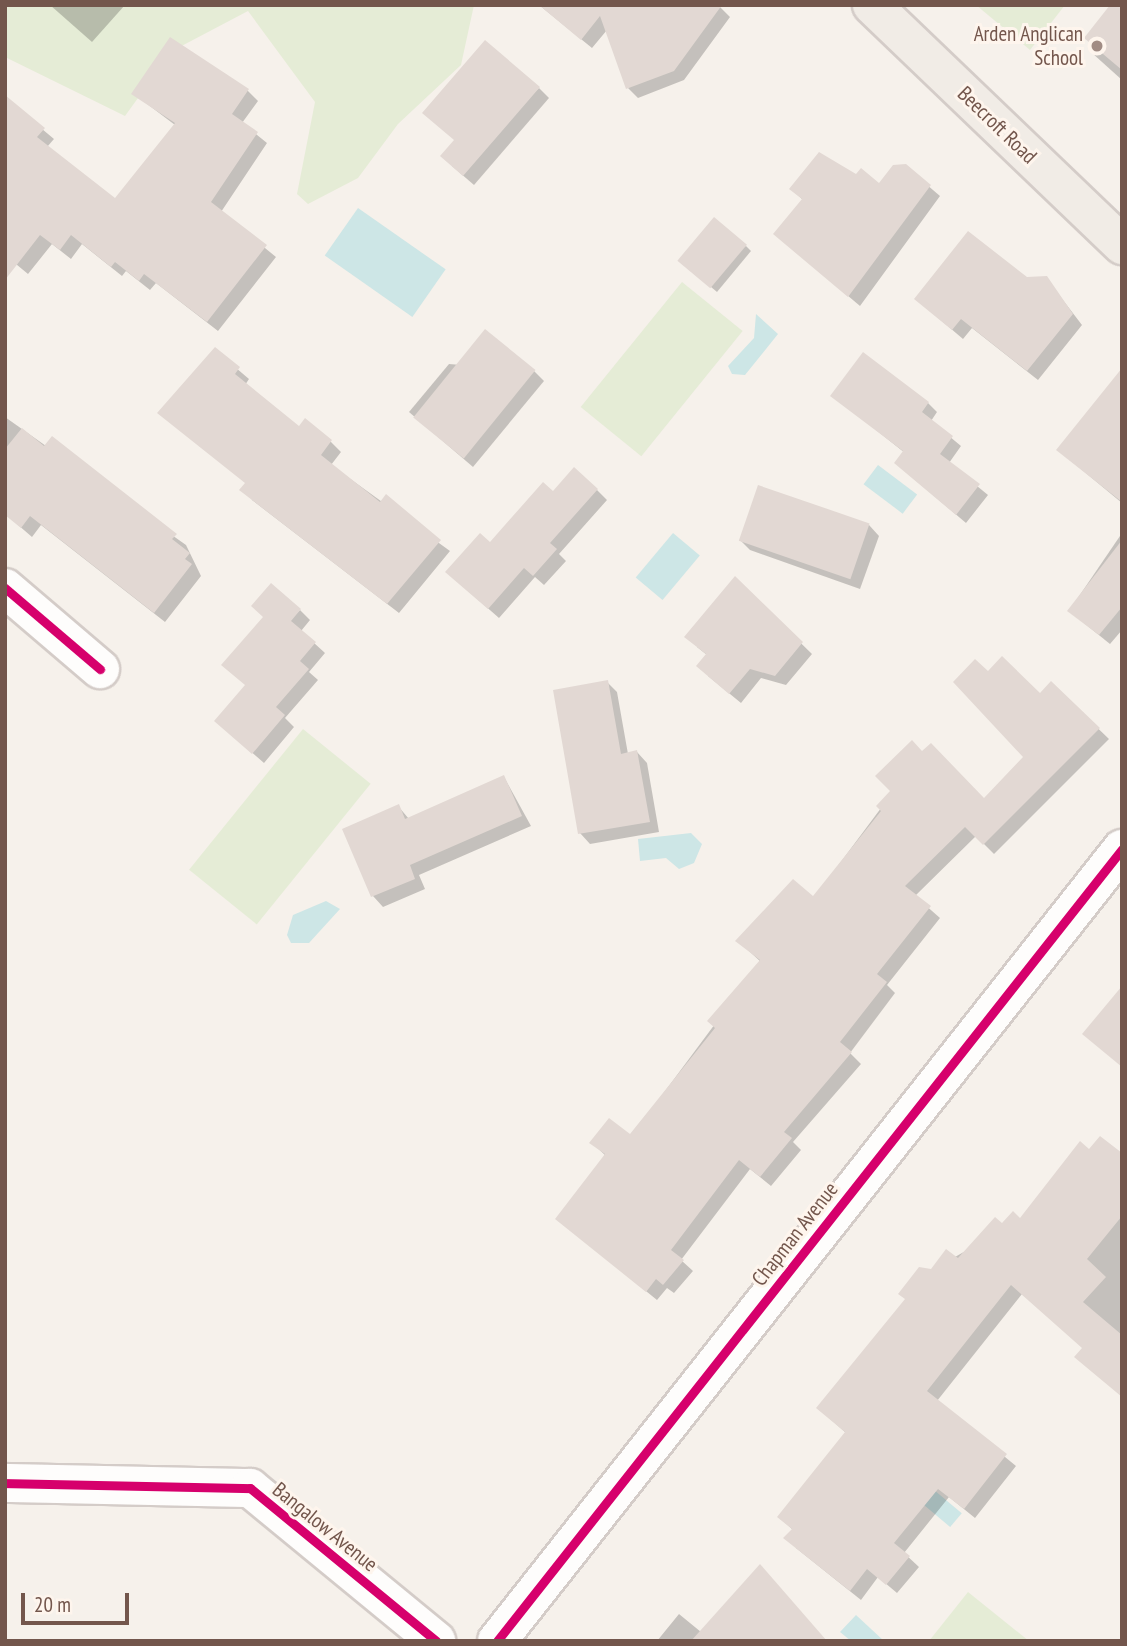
<!DOCTYPE html>
<html>
<head>
<meta charset="utf-8">
<style>
  body { margin:0 }
  #map { position:relative; width:1127px; height:1646px; overflow:hidden; background:#f6f1eb; font-family:"PT Sans Narrow",sans-serif }
  div>[style] { position:absolute }
  [style*='--x'] { left:calc(var(--x)*1px); top:calc(var(--y)*1px); width:calc(var(--w)*1px); rotate:calc(var(--a)*1deg) }
  .green>* { inset:0; background:#e5ecd6; transform-origin:0 0 }
  .water>* { inset:0; background:#cde6e6; transform-origin:0 0 }
  .shadow>* { inset:0; background:#0003 }
  .building>* { inset:0; background:#e2d8d3; transform-origin:0 0 }
  .roads { filter:drop-shadow(2px 0 #d4ccc8) drop-shadow(-2px 0 #d4ccc8) drop-shadow(0 2px #d4ccc8) drop-shadow(0 -2px #d4ccc8) }
  .minor>* { height:38px; margin:-19px; padding:0 19px; transform-origin:19px; border-radius:19px; background:#fefdfc }
  .major>* { height:38px; margin:-19px; padding:0 19px; transform-origin:19px; border-radius:19px; background:#f1ece6 }
  .cycleway>* { height:9px; margin:-4.5px; padding:0 4.5px; transform-origin:4.5px; border-radius:4.5px; background:#d6006c }
  .dots>* { width:19px; height:19px; translate:-50% -50%; box-sizing:border-box; border:4px solid #fef5ed; border-radius:50% }
  span { translate:-50% -50%; white-space:nowrap; text-align:center; line-height:1.15; -webkit-text-stroke:6px #fef5ed; paint-order:stroke }
  .poi-label { font-size:21px; color:#73564c }
  .right { translate:-100% -50%; text-align:right }
  .street-label { font-size:21px; color:#73564c }
  .frame { position:absolute; inset:0; border:7px solid #73564c; pointer-events:none }
  .scale { position:absolute; left:21px; top:1593px; width:108px; height:32px; box-sizing:border-box; border:4px solid #73564c; border-top:0; padding-left:9px; font-size:21px; line-height:24px; white-space:nowrap; color:#73564c; -webkit-text-stroke:5px #fef5ed; paint-order:stroke }
</style>
</head>
<body>
<div id="map">
  <div class="green">
    <i style="clip-path:polygon(5px 5px,474px 5px,461px 65px,398px 124px,358px 178px,308px 204px,297px 194px,315px 102px,248px 11px,172px 51px,125px 116px,5px 57px)"></i>
    <i style="clip-path:polygon(976px 5px,1065px 5px,1030px 50px)"></i>
    <i style="left:682px;top:282px;width:78px;height:161px;rotate:39deg"></i>
    <i style="left:303px;top:729px;width:87px;height:181px;rotate:39deg"></i>
    <i style="clip-path:polygon(968px 1592px,1029px 1641px,929px 1641px)"></i>
  </div>
  <div class="water">
    <i style="left:358px;top:208px;width:107px;height:58px;rotate:35deg"></i>
    <i style="clip-path:polygon(756px 314px,778px 334px,745px 375px,732px 374px,728px 366px,754px 338px)"></i>
    <i style="left:878px;top:465px;width:49px;height:24px;rotate:37deg"></i>
    <i style="left:673px;top:533px;width:35px;height:58px;rotate:40deg"></i>
    <i style="clip-path:polygon(691px 833px,702px 844px,694px 863px,679px 869px,666px 858px,640px 861px,638px 839px)"></i>
    <i style="clip-path:polygon(326px 901px,340px 909px,309px 943px,291px 943px,287px 935px,293px 915px)"></i>
    <i style="left:915px;top:1474px;width:61px;height:18px;rotate:40deg"></i>
    <i style="clip-path:polygon(856px 1615px,884px 1641px,851px 1641px,840px 1632px)"></i>
  </div>
  <div class="shadow">
    <i style="clip-path:polygon(50px 5px,125px 5px,92px 42px)"></i>
    <i style="clip-path:polygon(539px 5px,718px 5px,730px 17px,684px 80px,638px 98px,628px 88px,607px 30px,592px 48px)"></i>
    <i style="clip-path:polygon(1122px 5px,1122px 80px,1092px 53px)"></i>
    <i style="clip-path:polygon(539px 88px,549px 98px,474px 185px,452px 166px)"></i>
    <i style="clip-path:polygon(247px 90px,258px 101px,242px 123px,267px 143px,221px 212px,276px 257px,218px 331px,156px 283px,150px 290px,126px 271px,122px 276px,82px 244px,71px 259px,52px 244px,28px 274px,5px 255px,5px 98px,54px 139px,47px 147px,115px 201px,175px 125px,134px 94px)"></i>
    <i style="clip-path:polygon(905px 166px,940px 196px,860px 306px,775px 234px,803px 200px,791px 189px,856px 176px,879px 185px)"></i>
    <i style="clip-path:polygon(746px 246px,751px 251px,717px 292px,685px 265px)"></i>
    <i style="clip-path:polygon(1046px 278px,1082px 325px,1038px 380px,972px 328px,963px 339px,916px 299px)"></i>
    <i style="clip-path:polygon(215px 350px,249px 379px,245px 385px,299px 428px,305px 421px,331px 442px,341px 452px,331px 465px,450px 551px,399px 613px,252px 500px)"></i>
    <i style="clip-path:polygon(864px 354px,928px 403px,937px 412px,931px 421px,961px 446px,949px 463px,988px 495px,966px 523px,906px 472px,905px 453px,832px 395px)"></i>
    <i style="clip-path:polygon(449px 364px,534px 371px,544px 381px,473px 467px,409px 412px)"></i>
    <i style="clip-path:polygon(1122px 373px,1122px 503px,1058px 450px)"></i>
    <i style="clip-path:polygon(5px 417px,186px 545px,201px 576px,165px 622px,41px 525px,32px 537px,10px 518px)"></i>
    <i style="clip-path:polygon(597px 490px,607px 500px,559px 554px,566px 561px,544px 585px,535px 577px,499px 618px,458px 582px,490px 545px,553px 494px)"></i>
    <i style="clip-path:polygon(869px 525px,879px 536px,860px 589px,750px 550px,740px 540px)"></i>
    <i style="clip-path:polygon(1122px 533px,1122px 630px,1110px 644px,1069px 611px)"></i>
    <i style="clip-path:polygon(735px 579px,812px 654px,786px 685px,761px 678px,741px 703px,708px 676px,707px 655px,697px 647px)"></i>
    <i style="clip-path:polygon(300px 610px,310px 620px,301px 631px,325px 653px,309px 672px,318px 680px,285px 718px,294px 727px,264px 763px,227px 731px,247px 685px,234px 675px)"></i>
    <i style="clip-path:polygon(988px 674px,1040px 695px,1051px 683px,1109px 739px,994px 854px,976px 836px,915px 896px,940px 918px,887px 985px,895px 993px,850px 1053px,861px 1064px,793px 1142px,801px 1150px,771px 1186px,750px 1169px,681px 1260px,693px 1271px,674px 1293px,667px 1288px,657px 1300px,557px 1219px,606px 1156px,592px 1143px,631px 1137px,761px 962px,738px 941px,814px 898px,922px 753px,984px 800px,1025px 757px)"></i>
    <i style="clip-path:polygon(607px 682px,617px 692px,628px 754px,637px 752px,647px 763px,659px 832px,590px 844px,580px 833px)"></i>
    <i style="clip-path:polygon(504px 777px,531px 826px,419px 875px,425px 889px,383px 907px,373px 896px,344px 830px,398px 806px,409px 819px)"></i>
    <i style="clip-path:polygon(1090px 1152px,1122px 1156px,1122px 1397px,1084px 1348px,1022px 1294px,937px 1401px,1016px 1466px,975px 1518px,949px 1497px,904px 1553px,919px 1567px,897px 1593px,878px 1577px,861px 1600px,796px 1548px,793px 1530px,779px 1517px,846px 1433px,818px 1408px,932px 1270px,1020px 1220px)"></i>
    <i style="clip-path:polygon(679px 1614px,701px 1632px,826px 1641px,657px 1641px)"></i>
  </div>
  <div class="building">
    <i style="clip-path:polygon(539px 5px,722px 5px,674px 71px,626px 89px,600px 16px,581px 40px)"></i>
    <i style="clip-path:polygon(1110px 5px,1122px 5px,1122px 70px,1084px 38px)"></i>
    <i style="clip-path:polygon(170px 37px,249px 89px,232px 114px,258px 132px,211px 202px,267px 245px,207px 322px,144px 274px,139px 281px,115px 262px,111px 267px,71px 235px,60px 250px,40px 235px,5px 280px,5px 95px,45px 128px,37px 137px,115px 198px,175px 123px,131px 94px)"></i>
    <i style="clip-path:polygon(485px 40px,540px 87px,463px 176px,440px 156px,454px 140px,422px 113px)"></i>
    <i style="clip-path:polygon(819px 152px,856px 174px,861px 168px,879px 183px,893px 165px,906px 164px,931px 185px,848px 297px,773px 234px,802px 199px,789px 189px)"></i>
    <i style="left:714px;top:217px;width:43px;height:57px;rotate:40deg"></i>
    <i style="clip-path:polygon(968px 231px,1027px 277px,1047px 276px,1073px 314px,1027px 371px,961px 319px,952px 330px,914px 299px)"></i>
    <i style="left:485px;top:329px;width:65px;height:114px;rotate:39deg"></i>
    <i style="clip-path:polygon(215px 347px,240px 367px,235px 374px,299px 426px,305px 418px,332px 440px,321px 455px,380px 502px,386px 494px,441px 540px,387px 604px,239px 490px,245px 483px,157px 413px)"></i>
    <i style="clip-path:polygon(863px 352px,929px 402px,922px 412px,953px 436px,940px 454px,980px 484px,956px 515px,894px 463px,903px 451px,830px 396px)"></i>
    <i style="clip-path:polygon(1122px 368px,1122px 502px,1056px 450px)"></i>
    <i style="clip-path:polygon(22px 428px,44px 446px,52px 436px,177px 534px,172px 539px,190px 553px,185px 559px,192px 564px,154px 613px,30px 516px,21px 528px,5px 515px,5px 449px)"></i>
    <i style="clip-path:polygon(574px 467px,598px 489px,550px 543px,557px 549px,533px 576px,524px 568px,488px 609px,445px 572px,480px 533px,490px 542px,543px 482px,553px 491px)"></i>
    <i style="left:758px;top:485px;width:118px;height:59px;rotate:19deg"></i>
    <i style="clip-path:polygon(1122px 540px,1122px 607px,1099px 635px,1067px 611px)"></i>
    <i style="clip-path:polygon(735px 576px,803px 642px,775px 676px,750px 669px,729px 694px,696px 666px,706px 654px,684px 637px)"></i>
    <i style="clip-path:polygon(271px 583px,301px 609px,291px 621px,316px 642px,300px 661px,309px 669px,276px 707px,285px 715px,252px 754px,214px 721px,245px 685px,221px 665px,263px 617px,251px 606px)"></i>
    <i style="clip-path:polygon(1002px 656px,1040px 693px,1051px 681px,1100px 728px,983px 845px,965px 827px,905px 886px,931px 906px,877px 974px,887px 982px,840px 1042px,852px 1052px,784px 1132px,792px 1138px,760px 1177px,739px 1160px,671px 1250px,684px 1260px,663px 1285px,656px 1279px,646px 1292px,555px 1219px,605px 1154px,589px 1143px,609px 1118px,630px 1134px,715px 1028px,707px 1021px,760px 960px,735px 941px,793px 879px,813px 896px,881px 811px,876px 806px,890px 791px,875px 776px,912px 740px,922px 751px,931px 743px,984px 798px,1023px 757px,953px 682px,975px 659px,988px 671px)"></i>
    <i style="clip-path:polygon(608px 680px,621px 754px,637px 750px,650px 822px,578px 834px,553px 690px)"></i>
    <i style="clip-path:polygon(504px 775px,522px 816px,410px 865px,415px 879px,371px 897px,342px 829px,399px 804px,405px 819px)"></i>
    <i style="clip-path:polygon(1122px 986px,1122px 1067px,1082px 1034px)"></i>
    <i style="clip-path:polygon(1100px 1136px,1122px 1153px,1122px 1216px,1087px 1259px,1106px 1277px,1083px 1302px,1122px 1335px,1122px 1397px,1074px 1357px,1082px 1348px,1011px 1285px,927px 1391px,1007px 1454px,964px 1509px,938px 1489px,894px 1543px,910px 1556px,886px 1585px,867px 1569px,850px 1591px,783px 1538px,792px 1529px,777px 1517px,845px 1432px,816px 1408px,905px 1299px,898px 1294px,919px 1267px,931px 1269px,946px 1249px,958px 1258px,995px 1217px,1002px 1223px,1013px 1211px,1020px 1218px,1080px 1141px,1089px 1149px)"></i>
    <i style="clip-path:polygon(760px 1564px,827px 1641px,691px 1641px)"></i>
  </div>
  <div class="roads">
    <div class="minor">
      <i style="--x:5;--y:588;--w:125;--a:40.5"></i>
      <i style="--x:5;--y:1483;--w:245;--a:1.2"></i>
      <i style="--x:250;--y:1488;--w:241;--a:39.4"></i>
      <i style="--x:497;--y:1641;--w:1009;--a:-51.72"></i>
    </div>
    <div class="major">
      <i style="--x:872;--y:5;--w:347;--a:43.8"></i>
    </div>
  </div>
  <div class="cycleway">
    <i style="--x:5;--y:588;--w:125;--a:40.5"></i>
    <i style="--x:5;--y:1483;--w:245;--a:1.2"></i>
    <i style="--x:250;--y:1488;--w:241;--a:39.4"></i>
    <i style="--x:497;--y:1641;--w:1009;--a:-51.72"></i>
  </div>
  <div class="dots">
    <i style="left:1097px;top:46px;background:#a18c84"></i>
  </div>
  <div class="poi-label">
    <span class="right" style="left:1083px;top:46px">Arden Anglican<br>School</span>
  </div>
  <div class="street-label">
    <span style="left:997px;top:125px;rotate:44deg">Beecroft Road</span>
    <span style="left:795px;top:1234px;rotate:-52deg">Chapman Avenue</span>
    <span style="left:325px;top:1527px;rotate:39deg">Bangalow Avenue</span>
  </div>
  <div class="frame"></div>
  <div class="scale">20 m</div>
</div>
</body>
</html>
